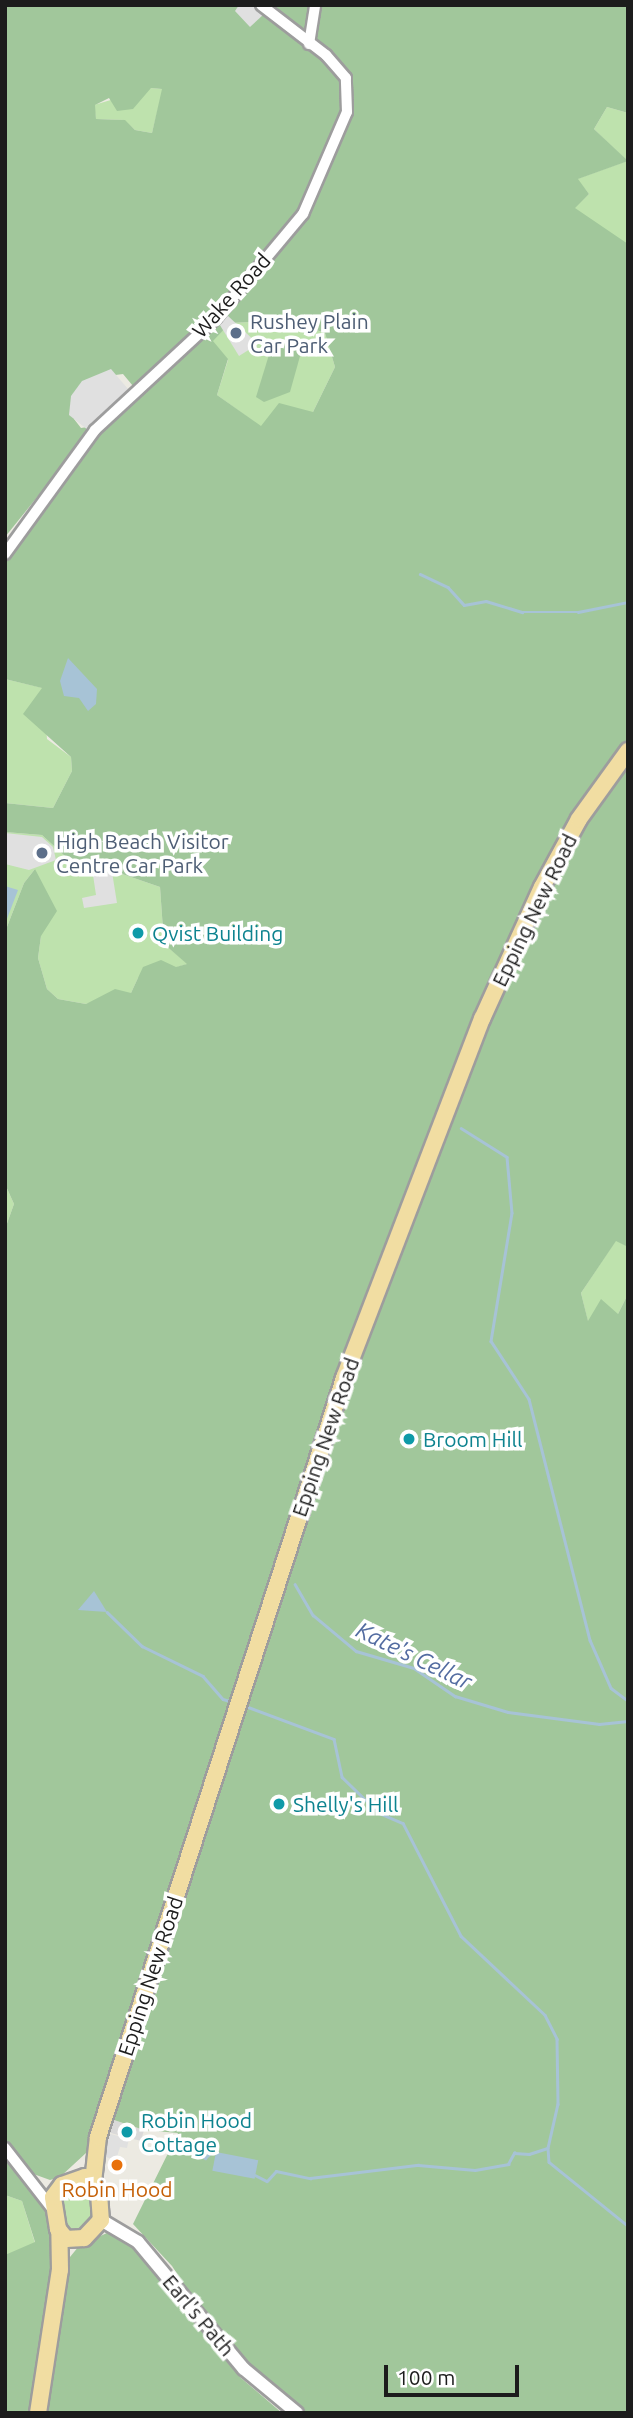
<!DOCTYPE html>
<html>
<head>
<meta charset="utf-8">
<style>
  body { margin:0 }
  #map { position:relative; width:633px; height:2418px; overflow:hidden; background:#eceae2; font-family:Ubuntu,sans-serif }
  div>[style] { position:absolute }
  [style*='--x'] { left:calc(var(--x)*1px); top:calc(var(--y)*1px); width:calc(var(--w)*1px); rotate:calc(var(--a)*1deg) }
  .residential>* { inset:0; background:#dad9d9 }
  .grass>* { inset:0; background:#bee2ad }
  .forest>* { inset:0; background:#a1c79b }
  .parking>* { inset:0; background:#e0e0e0 }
  .water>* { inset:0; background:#a7c3d6; transform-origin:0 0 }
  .stream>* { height:2.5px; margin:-1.25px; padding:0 1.25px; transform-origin:1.25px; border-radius:1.25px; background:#a7c3d6 }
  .roads { filter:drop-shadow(2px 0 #9d9d9d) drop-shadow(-2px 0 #9d9d9d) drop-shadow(0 2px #9d9d9d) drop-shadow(0 -2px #9d9d9d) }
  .minor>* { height:10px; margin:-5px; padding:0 5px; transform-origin:5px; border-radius:5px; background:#fff }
  .tertiary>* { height:12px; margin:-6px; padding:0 6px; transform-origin:6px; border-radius:6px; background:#fff }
  .primary>* { height:16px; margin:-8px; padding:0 8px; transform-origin:8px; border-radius:8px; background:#f1dda2 }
  .dots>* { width:19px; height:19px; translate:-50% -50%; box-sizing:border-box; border:4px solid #fff; border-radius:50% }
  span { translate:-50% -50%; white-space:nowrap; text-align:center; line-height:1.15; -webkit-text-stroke:7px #fff; paint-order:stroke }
  .street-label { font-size:21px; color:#1c1c1c }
  .service-label { font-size:21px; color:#4e5e75 }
  .left { translate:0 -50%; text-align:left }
  .culture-label { font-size:21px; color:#0d838f }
  .food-label { font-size:21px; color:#c56008 }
  .water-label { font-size:23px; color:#536ca1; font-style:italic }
  .frame { position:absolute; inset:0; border:7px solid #1c1c1c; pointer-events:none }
  .scale { position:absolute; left:384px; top:2365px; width:135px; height:32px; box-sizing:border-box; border:4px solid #1c1c1c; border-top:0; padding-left:9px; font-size:21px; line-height:24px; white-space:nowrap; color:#1c1c1c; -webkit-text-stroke:5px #fff; paint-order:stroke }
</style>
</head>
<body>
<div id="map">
  <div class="residential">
    <i style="clip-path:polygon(114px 2120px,144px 2130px,141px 2141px,107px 2132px)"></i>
  </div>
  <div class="grass">
    <i style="clip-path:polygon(151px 88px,163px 89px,152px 133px,135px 130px,124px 120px,96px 119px,94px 105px)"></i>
    <i style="clip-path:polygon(607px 107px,628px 113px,628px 244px,626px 246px,574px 208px,589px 194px,577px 179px,627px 161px,594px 129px)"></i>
    <i style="clip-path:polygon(288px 320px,325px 333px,335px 367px,313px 412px,261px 427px,217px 395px,228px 360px,212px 341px,230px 323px)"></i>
    <i style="clip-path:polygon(5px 679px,43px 688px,47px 739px,71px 757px,72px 771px,53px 808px,5px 803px)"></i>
    <i style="clip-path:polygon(5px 832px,42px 835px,79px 869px,99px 866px,160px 887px,164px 944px,188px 964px,138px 978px,131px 993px,86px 1004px,58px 999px,47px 989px,38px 958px,41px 936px,35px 869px,24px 883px,5px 932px)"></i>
    <i style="clip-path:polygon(5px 1184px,14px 1204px,5px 1229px)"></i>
    <i style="clip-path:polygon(616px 1240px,627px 1246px,628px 1294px,618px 1314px,588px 1322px,581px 1293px)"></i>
    <i style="clip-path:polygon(84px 2185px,90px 2194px,94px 2218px,86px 2232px,68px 2234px,58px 2201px,60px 2194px)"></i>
    <i style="clip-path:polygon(5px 2195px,22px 2201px,35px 2243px,6px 2256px)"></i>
  </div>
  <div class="forest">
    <i style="clip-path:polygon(evenodd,5px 5px,628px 5px,628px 113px,607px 107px,594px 129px,628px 161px,578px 179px,589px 194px,575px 208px,628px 244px,628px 740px,538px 875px,452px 1078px,312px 1446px,86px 2153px,60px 2177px,50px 2180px,28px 2172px,5px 2138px,5px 1229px,14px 1204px,5px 1184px,5px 932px,24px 883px,35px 869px,57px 911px,41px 936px,38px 958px,47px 989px,58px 999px,86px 1004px,115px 989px,131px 993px,143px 967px,161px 960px,176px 967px,187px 964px,164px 944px,160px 887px,99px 866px,79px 869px,42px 835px,5px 832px,5px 803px,53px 808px,72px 771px,71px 757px,23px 714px,42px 688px,5px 679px,5px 562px,78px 462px,71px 455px,5px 537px,5px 5px,151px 88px,162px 89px,152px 133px,135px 130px,125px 120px,96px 119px,95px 105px,109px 98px,117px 111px,133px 109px,151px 88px,5px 5px,288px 320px,325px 333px,335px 367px,313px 412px,279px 403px,261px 426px,217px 395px,228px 359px,213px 341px,230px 323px,288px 320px,5px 5px,123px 374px,138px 392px,107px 424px,81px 428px,74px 419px,100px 377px,123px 374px)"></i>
    <i style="clip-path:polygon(289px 338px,302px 349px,290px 392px,264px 402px,256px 397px,272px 345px)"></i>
    <i style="clip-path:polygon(628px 763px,628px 1247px,616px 1241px,581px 1293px,588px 1321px,601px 1299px,618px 1314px,628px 1294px,628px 2413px,296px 2413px,276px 2397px,198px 2307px,172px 2266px,133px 2224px,178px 2133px,144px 2130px,114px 2120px,149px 1997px,365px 1336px,515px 955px,547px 887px)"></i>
    <i style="clip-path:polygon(5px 2153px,51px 2219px,52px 2271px,33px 2413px,5px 2413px,5px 2255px,35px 2242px,22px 2201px,5px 2195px)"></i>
    <i style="clip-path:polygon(109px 2232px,122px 2233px,143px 2247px,241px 2378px,282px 2413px,44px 2413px,70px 2257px,79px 2246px)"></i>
  </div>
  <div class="parking">
    <i style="clip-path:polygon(239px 5px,252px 5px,264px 14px,250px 27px,235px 11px)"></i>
    <i style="clip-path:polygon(227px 315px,258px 344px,239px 356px,218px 322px)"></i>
    <i style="clip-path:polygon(111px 369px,128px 389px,88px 430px,69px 415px,71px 396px,82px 381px)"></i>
    <i style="clip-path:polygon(5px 833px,42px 837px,53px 847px,56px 860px,29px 870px,5px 864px)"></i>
    <i style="clip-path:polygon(112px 872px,117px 903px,84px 908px,82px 898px,96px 895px,93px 875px)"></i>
    <i style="clip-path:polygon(107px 2133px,129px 2139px,127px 2148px,120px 2147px,116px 2160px,102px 2156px)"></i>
  </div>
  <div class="water">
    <i style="clip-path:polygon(68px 658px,97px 689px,96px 704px,88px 711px,79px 698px,64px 696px,60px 681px)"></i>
    <i style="clip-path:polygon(5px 886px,18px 890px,5px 924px)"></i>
    <i style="clip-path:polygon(94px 1591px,107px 1612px,78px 1610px)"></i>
    <i style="left:216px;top:2152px;width:43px;height:19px;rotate:11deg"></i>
  </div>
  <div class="stream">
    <i style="--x:420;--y:574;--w:31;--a:25"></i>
    <i style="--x:448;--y:587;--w:24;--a:48"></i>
    <i style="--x:464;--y:605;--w:22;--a:-10"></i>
    <i style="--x:486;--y:601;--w:38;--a:17"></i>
    <i style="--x:522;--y:612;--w:56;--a:0"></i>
    <i style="--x:578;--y:612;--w:51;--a:-11.3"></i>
    <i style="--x:461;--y:1128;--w:54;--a:32.2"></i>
    <i style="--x:507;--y:1157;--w:56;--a:84.9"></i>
    <i style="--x:512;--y:1213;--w:130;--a:99.3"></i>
    <i style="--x:491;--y:1341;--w:69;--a:56.8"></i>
    <i style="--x:529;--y:1399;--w:249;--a:75.8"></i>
    <i style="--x:590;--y:1640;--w:52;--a:66.4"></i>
    <i style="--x:611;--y:1688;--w:21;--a:37"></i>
    <i style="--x:295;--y:1584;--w:36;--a:60"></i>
    <i style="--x:313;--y:1615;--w:56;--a:39.9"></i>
    <i style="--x:356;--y:1651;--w:60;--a:16.3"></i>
    <i style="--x:414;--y:1668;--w:50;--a:34.3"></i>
    <i style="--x:455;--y:1696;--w:55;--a:16.8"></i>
    <i style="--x:508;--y:1712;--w:92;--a:7.5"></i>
    <i style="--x:599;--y:1724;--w:29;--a:-6"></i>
    <i style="--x:107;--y:1612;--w:49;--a:44.2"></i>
    <i style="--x:142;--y:1646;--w:68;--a:26.2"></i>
    <i style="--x:203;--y:1676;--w:30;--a:49"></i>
    <i style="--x:223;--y:1699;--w:10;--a:17"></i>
    <i style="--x:243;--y:1705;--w:97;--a:20.5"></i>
    <i style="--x:334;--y:1739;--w:39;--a:78"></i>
    <i style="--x:342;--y:1777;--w:52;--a:44.2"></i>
    <i style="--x:379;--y:1813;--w:26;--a:23"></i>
    <i style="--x:403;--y:1823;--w:127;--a:62.8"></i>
    <i style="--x:461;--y:1936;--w:115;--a:43.2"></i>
    <i style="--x:545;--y:2015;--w:27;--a:63"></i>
    <i style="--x:557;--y:2039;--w:65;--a:89.1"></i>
    <i style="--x:558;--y:2104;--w:45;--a:102.8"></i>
    <i style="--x:548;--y:2148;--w:14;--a:86"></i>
    <i style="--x:549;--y:2162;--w:102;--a:39"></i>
    <i style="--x:181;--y:2139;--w:31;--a:38"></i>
    <i style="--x:205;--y:2158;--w:16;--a:-43"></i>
    <i style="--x:217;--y:2147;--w:5;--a:101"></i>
    <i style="--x:255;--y:2175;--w:13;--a:27"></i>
    <i style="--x:267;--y:2181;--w:13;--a:-48"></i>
    <i style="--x:276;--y:2171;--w:35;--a:12"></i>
    <i style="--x:310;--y:2178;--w:109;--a:-6.9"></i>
    <i style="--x:418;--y:2165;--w:57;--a:5"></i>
    <i style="--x:475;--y:2170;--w:34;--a:-10"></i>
    <i style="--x:508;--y:2164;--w:13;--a:-61"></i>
    <i style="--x:514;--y:2153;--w:15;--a:4"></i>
    <i style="--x:529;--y:2154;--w:19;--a:-18"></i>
  </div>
  <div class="roads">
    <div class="minor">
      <i style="--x:309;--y:44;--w:39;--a:-81"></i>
      <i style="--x:5;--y:554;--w:153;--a:-54"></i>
      <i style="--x:95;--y:430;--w:165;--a:-42.8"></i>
      <i style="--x:216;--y:318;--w:136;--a:-50.1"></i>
      <i style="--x:303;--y:214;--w:111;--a:-66.7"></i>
      <i style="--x:347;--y:112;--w:34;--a:-92"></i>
      <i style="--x:346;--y:78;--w:30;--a:-131"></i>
      <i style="--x:326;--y:55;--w:82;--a:-142.4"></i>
      <i style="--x:5;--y:2148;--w:80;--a:52.1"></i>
    </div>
    <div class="tertiary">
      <i style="--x:101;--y:2220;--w:43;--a:30.7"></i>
      <i style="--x:138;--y:2242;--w:165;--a:50.2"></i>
      <i style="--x:244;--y:2369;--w:69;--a:39.7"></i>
    </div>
    <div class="primary">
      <i style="--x:85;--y:2177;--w:21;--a:49"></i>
      <i style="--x:99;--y:2193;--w:27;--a:86"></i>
      <i style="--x:101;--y:2220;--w:25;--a:133"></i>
      <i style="--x:84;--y:2238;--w:18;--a:177"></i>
      <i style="--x:66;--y:2239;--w:13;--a:-129"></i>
      <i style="--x:58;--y:2229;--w:32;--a:-99"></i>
      <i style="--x:53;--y:2197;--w:15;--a:-53"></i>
      <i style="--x:62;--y:2185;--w:24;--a:-19"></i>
      <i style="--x:93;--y:2182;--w:45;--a:-83.7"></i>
      <i style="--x:98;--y:2137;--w:798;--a:-72.04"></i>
      <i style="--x:344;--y:1378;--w:385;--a:-69"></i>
      <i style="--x:482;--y:1019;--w:145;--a:-65.6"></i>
      <i style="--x:542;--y:887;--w:77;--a:-61.4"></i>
      <i style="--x:579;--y:819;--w:84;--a:-54.2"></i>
      <i style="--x:38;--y:2413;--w:145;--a:-81.3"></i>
      <i style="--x:60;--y:2270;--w:39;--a:-91"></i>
    </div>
  </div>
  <div class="dots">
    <i style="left:236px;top:333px;background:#5c6f8a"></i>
    <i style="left:42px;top:853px;background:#5c6f8a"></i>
    <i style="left:138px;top:933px;background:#0f9aa8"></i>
    <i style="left:409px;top:1439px;background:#0f9aa8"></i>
    <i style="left:279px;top:1804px;background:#0f9aa8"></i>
    <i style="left:127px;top:2132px;background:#0f9aa8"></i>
    <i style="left:117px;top:2165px;background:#e8710a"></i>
  </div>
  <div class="street-label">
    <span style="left:231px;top:295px;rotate:-48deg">Wake Road</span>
    <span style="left:534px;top:910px;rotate:-64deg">Epping New Road</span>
    <span style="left:325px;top:1437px;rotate:-71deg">Epping New Road</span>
    <span style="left:150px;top:1976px;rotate:-72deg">Epping New Road</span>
    <span style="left:199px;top:2315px;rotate:50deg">Earl's Path</span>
  </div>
  <div class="service-label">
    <span class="left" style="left:250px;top:333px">Rushey Plain<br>Car Park</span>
    <span class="left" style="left:56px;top:853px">High Beach Visitor<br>Centre Car Park</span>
  </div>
  <div class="culture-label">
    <span class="left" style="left:152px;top:933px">Qvist Building</span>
    <span class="left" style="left:423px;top:1439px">Broom Hill</span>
    <span class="left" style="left:293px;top:1804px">Shelly's Hill</span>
    <span class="left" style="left:141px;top:2132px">Robin Hood<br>Cottage</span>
  </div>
  <div class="food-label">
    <span style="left:117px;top:2189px">Robin Hood</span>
  </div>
  <div class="water-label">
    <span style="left:414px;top:1656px;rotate:26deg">Kate's Cellar</span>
  </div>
  <div class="frame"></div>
  <div class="scale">100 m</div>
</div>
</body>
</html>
